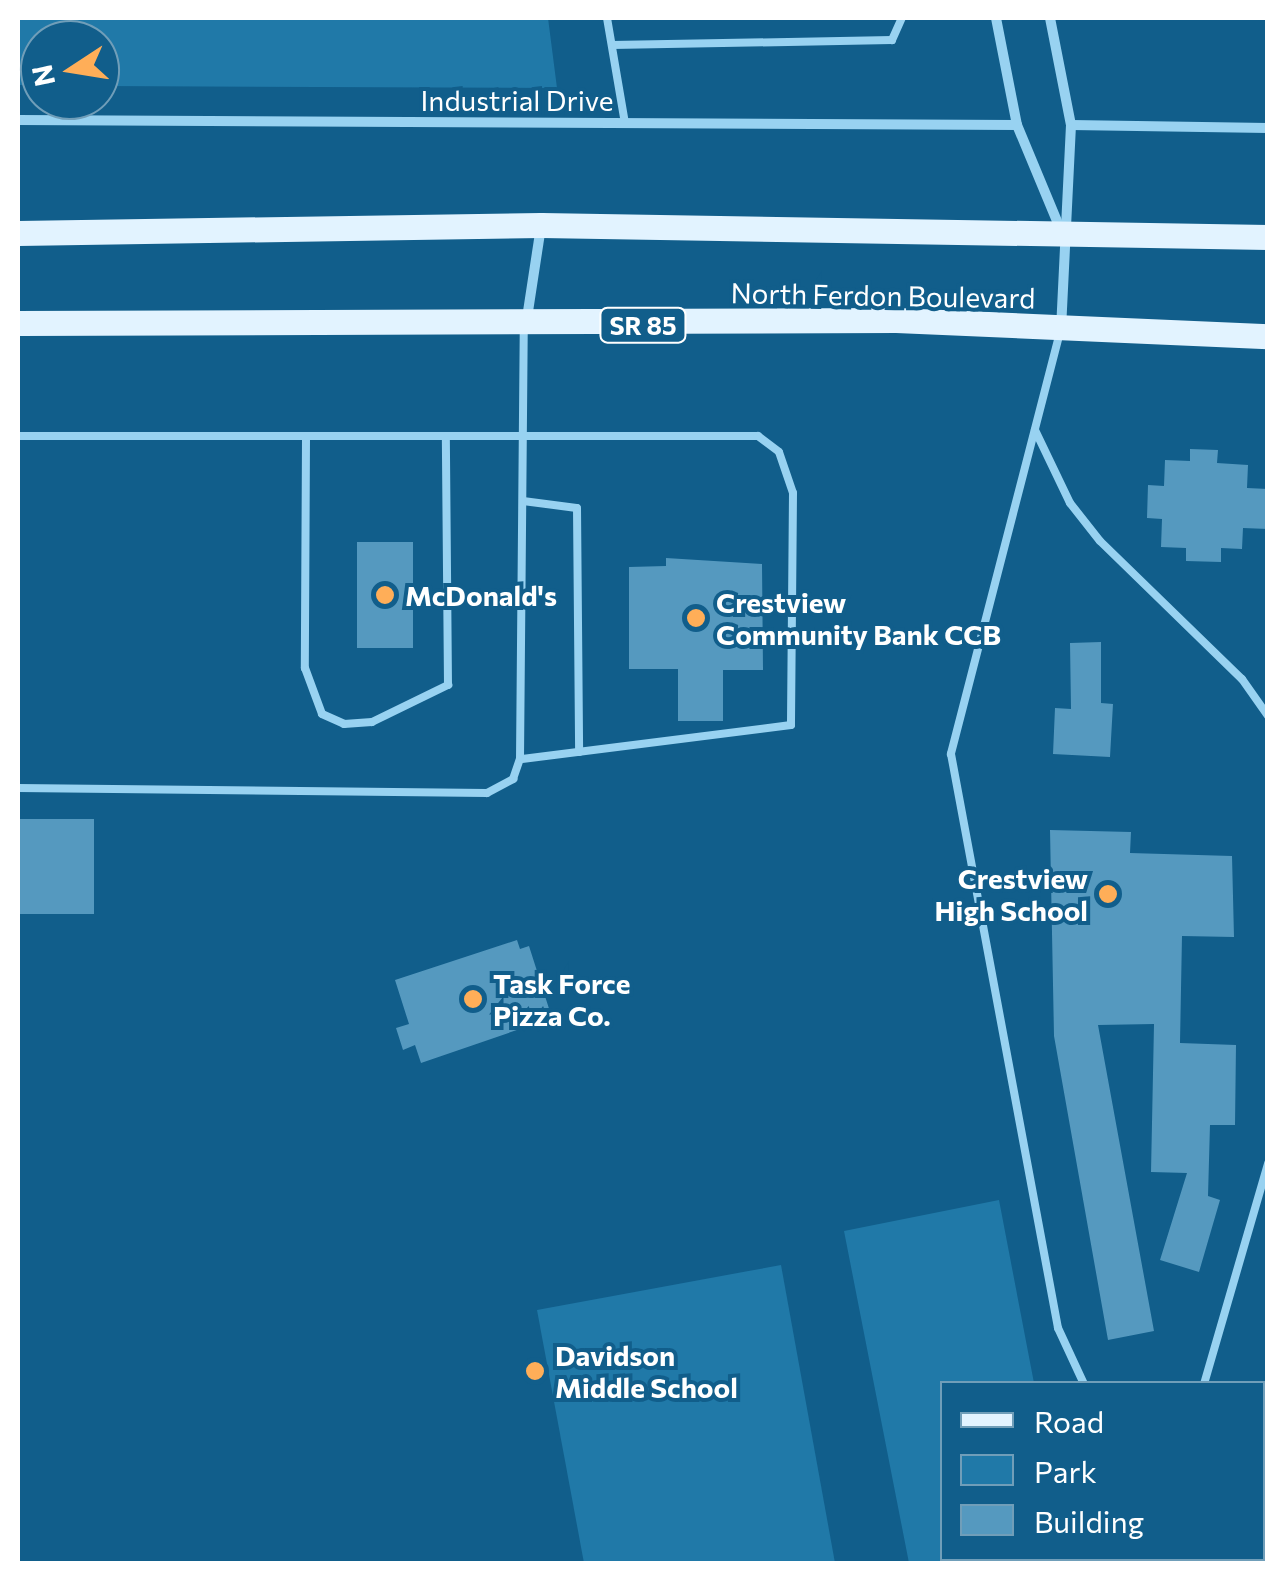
<!DOCTYPE html>
<html>
<head>
<meta charset="utf-8">
<style>
  body { margin:0 }
  #map { position:relative; width:1285px; height:1581px; overflow:hidden; background:#115e8b; font-family:Commissioner,sans-serif }
  div>[style] { position:absolute }
  [style*='--x'] { left:calc(var(--x)*1px); top:calc(var(--y)*1px); width:calc(var(--w)*1px); rotate:calc(var(--a)*1deg) }
  .green>* { inset:0; background:#2079a8 }
  .building>* { inset:0; background:#5599bf; transform-origin:0 0 }
  .lane>* { height:8px; margin:-4px; padding:0 4px; transform-origin:4px; border-radius:4px; background:#98d2f1 }
  .street>* { height:10px; margin:-5px; padding:0 5px; transform-origin:5px; border-radius:5px; background:#98d2f1 }
  .primary>* { height:25px; margin:-12.5px; padding:0 12.5px; transform-origin:12.5px; border-radius:12.5px; background:#e2f3ff }
  .dots>* { width:28px; height:28px; translate:-50% -50%; box-sizing:border-box; border:5px solid #115e8b; border-radius:50% }
  span { translate:-50% -50%; white-space:nowrap; text-align:center; line-height:1.15; -webkit-text-stroke:8px #115e8b; paint-order:stroke }
  .shield-label span { padding:2px 8px; background:#115e8b; border:2px solid; border-radius:8px; -webkit-text-stroke-width:0 }
  .shield-label { font-size:25px; color:#fff; font-weight:700 }
  .street-label { font-size:28px; color:#fff }
  .poi-label { font-size:28px; color:#fff; font-weight:700 }
  .left { translate:0 -50%; text-align:left }
  .right { translate:-100% -50%; text-align:right }
  .frame { position:absolute; inset:0; border:20px solid #fff; pointer-events:none }
  .legend { position:absolute; left:940px; top:1381px; width:325px; height:180px; box-sizing:border-box; background:#115e8b; border:2px solid #709eb9; margin:0; padding:12px 18px; list-style:none; font-size:30px; color:#fff }
  .legend li { display:flex; align-items:center; gap:20px; height:50px }
  .legend b { width:50px; border:2px solid #709eb9 }
  .north { position:absolute; left:20px; top:20px; width:100px; height:100px; box-sizing:border-box; background:#115e8b; border:2px solid #709eb9; border-radius:50%; rotate:258deg; font-size:28px; font-weight:700; line-height:40px; text-align:center; color:#fff }
  .north::after { content:''; display:block; margin:auto; width:35px; height:45px; background:#ffae58; clip-path:polygon(50% 0,100% 100%,50% 72%,0 100%) }
</style>
</head>
<body>
<div id="map">
  <div class="green">
    <i style="clip-path:polygon(18px 18px,548px 18px,557px 88px,100px 86px,100px 40px,40px 40px,40px 85px,18px 85px)"></i>
    <i style="clip-path:polygon(999px 1200px,1034px 1383px,942px 1384px,942px 1558px,1069px 1563px,909px 1563px,844px 1231px)"></i>
    <i style="clip-path:polygon(781px 1265px,835px 1563px,584px 1563px,537px 1310px)"></i>
  </div>
  <div class="building">
    <i style="clip-path:polygon(1190px 449px,1218px 450px,1217px 463px,1248px 465px,1247px 488px,1268px 489px,1268px 529px,1243px 528px,1242px 549px,1221px 548px,1221px 562px,1186px 561px,1186px 548px,1161px 547px,1162px 519px,1147px 518px,1148px 485px,1164px 486px,1165px 460px,1190px 461px)"></i>
    <i style="left:357px;top:542px;width:56px;height:106px"></i>
    <i style="clip-path:polygon(666px 558px,762px 564px,763px 670px,723px 670px,723px 721px,678px 721px,678px 669px,629px 669px,629px 567px,666px 566px)"></i>
    <i style="clip-path:polygon(1101px 642px,1101px 703px,1113px 704px,1110px 757px,1053px 754px,1055px 708px,1071px 709px,1070px 643px)"></i>
    <i style="left:18px;top:819px;width:76px;height:95px"></i>
    <i style="clip-path:polygon(1050px 830px,1131px 832px,1130px 853px,1232px 856px,1234px 937px,1182px 936px,1180px 1043px,1236px 1045px,1235px 1125px,1210px 1125px,1208px 1196px,1220px 1200px,1199px 1272px,1160px 1260px,1187px 1173px,1151px 1172px,1154px 1024px,1098px 1025px,1154px 1331px,1108px 1340px,1054px 1036px)"></i>
    <i style="clip-path:polygon(517px 940px,520px 949px,529px 946px,552px 1018px,421px 1063px,415px 1045px,403px 1050px,396px 1028px,409px 1024px,395px 980px)"></i>
  </div>
  <div class="lane">
    <i style="--x:607;--y:18;--w:107;--a:80.3"></i>
    <i style="--x:612;--y:45;--w:280;--a:-1"></i>
    <i style="--x:892;--y:40;--w:24;--a:-66"></i>
    <i style="--x:1060;--y:332;--w:436;--a:104.5"></i>
    <i style="--x:951;--y:754;--w:584;--a:79.44"></i>
    <i style="--x:1058;--y:1328;--w:62;--a:65.1"></i>
    <i style="--x:1035;--y:430;--w:81;--a:64.4"></i>
    <i style="--x:1070;--y:503;--w:48;--a:51.7"></i>
    <i style="--x:1100;--y:541;--w:198;--a:44.2"></i>
    <i style="--x:1242;--y:679;--w:45;--a:54.9"></i>
    <i style="--x:18;--y:436;--w:740;--a:0"></i>
    <i style="--x:758;--y:436;--w:26;--a:37"></i>
    <i style="--x:779;--y:452;--w:43;--a:71.1"></i>
    <i style="--x:793;--y:493;--w:232;--a:90.5"></i>
    <i style="--x:791;--y:725;--w:273;--a:172.8"></i>
    <i style="--x:306;--y:439;--w:229;--a:90.3"></i>
    <i style="--x:305;--y:668;--w:49;--a:69.7"></i>
    <i style="--x:322;--y:714;--w:24;--a:24"></i>
    <i style="--x:344;--y:724;--w:28;--a:-4"></i>
    <i style="--x:372;--y:722;--w:85;--a:-26"></i>
    <i style="--x:448;--y:685;--w:245;--a:-90.5"></i>
    <i style="--x:523;--y:501;--w:54;--a:7.4"></i>
    <i style="--x:577;--y:508;--w:244;--a:89.5"></i>
    <i style="--x:18;--y:788;--w:469;--a:0.6"></i>
    <i style="--x:487;--y:793;--w:30;--a:-28"></i>
    <i style="--x:513;--y:779;--w:21;--a:-71"></i>
    <i style="--x:520;--y:759;--w:432;--a:-89.5"></i>
    <i style="--x:1204;--y:1384;--w:230;--a:-73.8"></i>
    <i style="--x:1262;--y:1410;--w:6;--a:-9"></i>
    <i style="--x:1151;--y:1564;--w:6;--a:-81"></i>
  </div>
  <div class="street">
    <i style="--x:996;--y:18;--w:109;--a:78.9"></i>
    <i style="--x:1017;--y:125;--w:109;--a:67.4"></i>
    <i style="--x:1050;--y:18;--w:109;--a:78.9"></i>
    <i style="--x:1071;--y:125;--w:202;--a:92.8"></i>
    <i style="--x:18;--y:120;--w:999;--a:0.29"></i>
    <i style="--x:1071;--y:125;--w:197;--a:0.9"></i>
    <i style="--x:527;--y:318;--w:93;--a:-81.3"></i>
  </div>
  <div class="primary">
    <i style="--x:18;--y:233;--w:523;--a:-0.88"></i>
    <i style="--x:541;--y:225;--w:727;--a:0.95"></i>
    <i style="--x:18;--y:323;--w:878;--a:-0.2"></i>
    <i style="--x:896;--y:320;--w:372;--a:2.5"></i>
  </div>
  <div class="dots">
    <i style="left:385px;top:595px;background:#ffae58"></i>
    <i style="left:696px;top:618px;background:#ffae58"></i>
    <i style="left:1108px;top:894px;background:#ffae58"></i>
    <i style="left:473px;top:999px;background:#ffae58"></i>
    <i style="left:535px;top:1371px;background:#ffae58"></i>
  </div>
  <div class="shield-label">
    <span style="left:643px;top:325px">SR 85</span>
  </div>
  <div class="street-label">
    <span style="left:517px;top:100px">Industrial Drive</span>
    <span style="left:883px;top:295px;rotate:1deg">North Ferdon Boulevard</span>
  </div>
  <div class="poi-label">
    <span class="left" style="left:405px;top:595px">McDonald's</span>
    <span class="left" style="left:716px;top:618px">Crestview<br>Community Bank CCB</span>
    <span class="right" style="left:1088px;top:894px">Crestview<br>High School</span>
    <span class="left" style="left:493px;top:999px">Task Force<br>Pizza Co.</span>
    <span class="left" style="left:555px;top:1371px">Davidson<br>Middle School</span>
  </div>
  <div class="frame"></div>
  <ul class="legend">
  <li><b style="height:12px;background:#e2f3ff"></b>Road</li>
  <li><b style="height:28px;background:#2079a8"></b>Park</li>
  <li><b style="height:28px;background:#5599bf"></b>Building</li>
  </ul>
  <div class="north">N</div>
</div>
</body>
</html>
